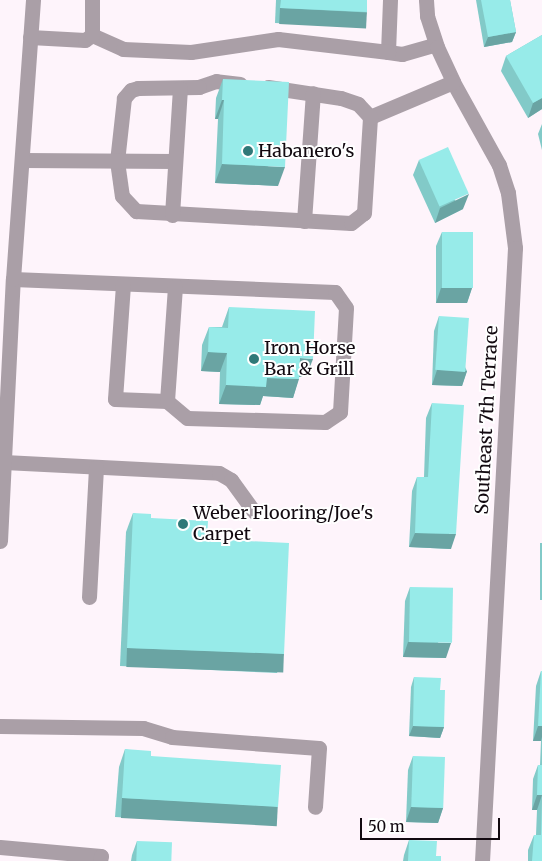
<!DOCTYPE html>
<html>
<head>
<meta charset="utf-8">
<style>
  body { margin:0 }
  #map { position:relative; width:542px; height:861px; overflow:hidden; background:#fef4fb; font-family:Merriweather,serif }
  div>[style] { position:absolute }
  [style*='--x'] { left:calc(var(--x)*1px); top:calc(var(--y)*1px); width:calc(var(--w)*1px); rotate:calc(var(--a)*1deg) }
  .minor>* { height:15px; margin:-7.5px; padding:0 7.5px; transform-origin:7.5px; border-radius:7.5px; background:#aa9fa7 }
  .wall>* { inset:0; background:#82cac8; transform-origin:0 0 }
  .shaded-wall>* { inset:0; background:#6aa4a3; transform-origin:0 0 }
  .building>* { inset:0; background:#97ebe9; transform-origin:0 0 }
  .dots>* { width:14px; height:14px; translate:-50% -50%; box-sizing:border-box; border:2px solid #fff; border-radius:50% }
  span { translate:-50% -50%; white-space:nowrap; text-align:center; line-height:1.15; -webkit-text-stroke:4px #fff; paint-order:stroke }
  .poi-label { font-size:18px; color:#120910 }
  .left { translate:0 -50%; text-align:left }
  .street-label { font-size:18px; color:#120910 }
  .scale { position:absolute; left:360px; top:818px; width:140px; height:22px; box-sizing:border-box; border:2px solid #120910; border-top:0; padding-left:6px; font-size:15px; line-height:18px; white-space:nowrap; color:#120910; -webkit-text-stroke:4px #fff; paint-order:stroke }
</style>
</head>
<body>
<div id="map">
  <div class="minor">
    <i style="--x:390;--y:0;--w:52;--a:92.2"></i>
    <i style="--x:388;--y:52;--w:14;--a:8"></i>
    <i style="--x:402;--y:54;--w:35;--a:-16"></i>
    <i style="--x:426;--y:0;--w:16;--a:86"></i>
    <i style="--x:427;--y:16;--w:33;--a:72"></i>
    <i style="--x:437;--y:47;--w:38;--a:65"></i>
    <i style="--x:453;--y:82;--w:95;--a:61"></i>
    <i style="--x:499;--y:165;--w:29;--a:72"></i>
    <i style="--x:508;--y:193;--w:55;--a:82.7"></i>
    <i style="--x:515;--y:248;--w:614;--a:93.08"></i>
    <i style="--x:92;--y:35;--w:34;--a:24"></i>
    <i style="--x:123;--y:49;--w:68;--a:2.5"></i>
    <i style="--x:191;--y:52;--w:88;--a:-8.5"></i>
    <i style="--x:278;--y:39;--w:111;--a:6.7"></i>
    <i style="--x:30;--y:37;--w:55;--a:3.1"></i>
    <i style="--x:85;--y:40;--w:9;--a:-36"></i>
    <i style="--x:92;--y:35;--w:35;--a:-90"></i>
    <i style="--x:240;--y:84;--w:24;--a:-173"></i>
    <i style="--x:216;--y:81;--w:18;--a:161"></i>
    <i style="--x:199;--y:87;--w:61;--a:179.1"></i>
    <i style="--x:138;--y:88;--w:7;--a:164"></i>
    <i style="--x:131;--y:90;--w:11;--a:131"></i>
    <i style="--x:124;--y:98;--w:63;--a:96.3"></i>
    <i style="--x:117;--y:161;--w:35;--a:82"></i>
    <i style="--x:122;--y:196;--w:21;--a:47"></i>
    <i style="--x:136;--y:211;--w:215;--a:3.2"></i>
    <i style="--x:351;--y:223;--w:16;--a:-38"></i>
    <i style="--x:364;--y:213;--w:96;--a:-86.4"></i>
    <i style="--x:370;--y:117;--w:90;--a:-22.9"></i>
    <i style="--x:268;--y:87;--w:74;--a:8.6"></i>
    <i style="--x:341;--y:98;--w:18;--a:19"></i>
    <i style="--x:358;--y:104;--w:18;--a:47"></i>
    <i style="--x:23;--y:160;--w:152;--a:0.4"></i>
    <i style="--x:172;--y:215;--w:127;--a:-86.4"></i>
    <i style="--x:304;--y:221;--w:128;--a:-86"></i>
    <i style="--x:13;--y:279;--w:322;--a:2.3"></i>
    <i style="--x:335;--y:292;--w:19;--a:55"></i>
    <i style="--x:346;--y:308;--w:104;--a:93.3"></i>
    <i style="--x:340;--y:412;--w:18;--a:146"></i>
    <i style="--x:325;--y:422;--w:138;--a:-178.3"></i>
    <i style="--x:187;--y:418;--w:26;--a:-140"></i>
    <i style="--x:167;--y:401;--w:52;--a:-177.8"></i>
    <i style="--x:115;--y:399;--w:115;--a:-86"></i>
    <i style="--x:167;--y:401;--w:115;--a:-86"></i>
    <i style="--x:4;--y:462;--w:215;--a:2.9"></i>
    <i style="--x:219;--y:473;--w:14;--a:30"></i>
    <i style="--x:231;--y:480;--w:39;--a:54"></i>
    <i style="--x:0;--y:541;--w:262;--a:-87.2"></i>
    <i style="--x:13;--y:279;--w:280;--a:-85.9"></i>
    <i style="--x:89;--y:597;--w:130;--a:-86.9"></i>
    <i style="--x:0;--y:726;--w:143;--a:0.8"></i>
    <i style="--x:143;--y:728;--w:30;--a:17"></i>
    <i style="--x:172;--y:737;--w:147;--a:4.3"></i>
    <i style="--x:319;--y:748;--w:59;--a:93.9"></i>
    <i style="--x:0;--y:847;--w:101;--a:5.1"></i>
    <i style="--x:101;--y:856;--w:5;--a:101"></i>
  </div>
  <div class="wall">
    <i style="clip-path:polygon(276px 0,367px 0,367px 12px,361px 27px,275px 23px)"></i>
    <i style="clip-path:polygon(476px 0,510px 0,516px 32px,512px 42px,484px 47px)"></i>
    <i style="clip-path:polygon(542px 35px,542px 109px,528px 118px,501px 71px,506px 56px)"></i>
    <i style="clip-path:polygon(223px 79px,278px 186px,215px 183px,218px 119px,215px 119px,216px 98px)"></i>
    <i style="clip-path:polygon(542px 124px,542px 150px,538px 134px)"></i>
    <i style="clip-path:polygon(419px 160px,463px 209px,435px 223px,413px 175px)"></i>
    <i style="clip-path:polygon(442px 232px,472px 288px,467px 303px,436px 303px,436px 246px)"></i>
    <i style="clip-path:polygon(229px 307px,306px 377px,299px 377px,293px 398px,263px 396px,260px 405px,219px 404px,220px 372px,201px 371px,202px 345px,209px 327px,222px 327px)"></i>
    <i style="clip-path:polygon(439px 316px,467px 371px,462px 386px,432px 385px,434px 331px)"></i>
    <i style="clip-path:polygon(432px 403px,451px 549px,409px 547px,412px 491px,417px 477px,424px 477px,426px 418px)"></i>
    <i style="clip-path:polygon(133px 513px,151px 518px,207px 539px,284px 654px,277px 673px,120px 666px,126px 532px)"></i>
    <i style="left:542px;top:543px;width:57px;height:2px;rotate:90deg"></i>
    <i style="clip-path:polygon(410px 587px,446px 658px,403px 657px,405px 601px)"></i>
    <i style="clip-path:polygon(541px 671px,542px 671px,542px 861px,528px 861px,528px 850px,534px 835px,536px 835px,537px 810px,532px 810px,533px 779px,538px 765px,540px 765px,541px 741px,533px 741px,536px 686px)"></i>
    <i style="clip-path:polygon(414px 677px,440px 690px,444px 727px,440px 738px,409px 736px,411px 687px)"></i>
    <i style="clip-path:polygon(125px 749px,151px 756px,272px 825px,115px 817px,119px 767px)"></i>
    <i style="clip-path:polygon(413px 756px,443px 808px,438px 823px,406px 822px,408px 770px)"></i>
    <i style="clip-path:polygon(409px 840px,436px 856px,441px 861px,403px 861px,404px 855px)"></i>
    <i style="clip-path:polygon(137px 841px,171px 861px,131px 861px,132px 855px)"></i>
  </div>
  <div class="shaded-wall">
    <i style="left:280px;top:8px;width:87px;height:16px;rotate:3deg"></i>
    <i style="clip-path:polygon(516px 32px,512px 42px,484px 47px,488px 37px)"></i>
    <i style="clip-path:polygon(542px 98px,542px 109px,528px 118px,533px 103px)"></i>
    <i style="clip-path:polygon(222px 100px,224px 100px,218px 119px,215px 119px)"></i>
    <i style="clip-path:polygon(222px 164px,285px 167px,278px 186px,215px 183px)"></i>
    <i style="clip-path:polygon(469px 194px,463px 209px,435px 223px,440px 208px)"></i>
    <i style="clip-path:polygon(441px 288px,472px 288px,467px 303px,436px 303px)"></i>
    <i style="clip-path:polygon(208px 352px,227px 353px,220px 372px,201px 371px)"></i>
    <i style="clip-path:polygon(300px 358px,313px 359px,306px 377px,294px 377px)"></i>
    <i style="clip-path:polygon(437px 370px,467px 371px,462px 386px,432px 385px)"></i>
    <i style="clip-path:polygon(267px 378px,299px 379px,293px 398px,263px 396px,260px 405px,219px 404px,226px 385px)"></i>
    <i style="clip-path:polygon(415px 533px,456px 534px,451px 549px,409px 547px)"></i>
    <i style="clip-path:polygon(408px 642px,451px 643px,446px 658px,403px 657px)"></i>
    <i style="left:127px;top:648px;width:157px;height:19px;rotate:2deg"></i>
    <i style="clip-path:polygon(413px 726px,444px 727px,440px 738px,409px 736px)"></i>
    <i style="clip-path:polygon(538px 726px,542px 726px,542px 737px,541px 741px,533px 741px)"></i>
    <i style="clip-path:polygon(537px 795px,542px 795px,537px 810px,532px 810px)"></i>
    <i style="left:122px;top:798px;width:156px;height:20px;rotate:3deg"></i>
    <i style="clip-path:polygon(411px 807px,443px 808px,438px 823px,406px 822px)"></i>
  </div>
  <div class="building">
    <i style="clip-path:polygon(281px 0,367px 0,367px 12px,280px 8px)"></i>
    <i style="clip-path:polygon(481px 0,510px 0,516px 32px,488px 37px)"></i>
    <i style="clip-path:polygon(542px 35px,542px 98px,533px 103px,506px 56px)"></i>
    <i style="clip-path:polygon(223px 79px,289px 82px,285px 167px,222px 164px,224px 100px,222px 100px)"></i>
    <i style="left:448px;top:147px;width:51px;height:32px;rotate:66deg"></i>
    <i style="left:442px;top:232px;width:31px;height:56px"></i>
    <i style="clip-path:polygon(229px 307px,315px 311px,313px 359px,300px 358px,299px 379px,267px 378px,266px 387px,226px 385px,227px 353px,208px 352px,209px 327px,228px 328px)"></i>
    <i style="left:439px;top:316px;width:30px;height:54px;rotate:4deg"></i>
    <i style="clip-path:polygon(432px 403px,464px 405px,456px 534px,415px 533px,417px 477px,428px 477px)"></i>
    <i style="clip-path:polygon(133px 513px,151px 514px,151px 518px,208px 521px,207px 539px,289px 543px,284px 654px,127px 648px)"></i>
    <i style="left:410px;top:587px;width:43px;height:55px;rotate:1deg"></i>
    <i style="clip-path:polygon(541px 671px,542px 671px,542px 726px,538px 726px)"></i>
    <i style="clip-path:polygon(414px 677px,441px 678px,440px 690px,445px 690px,444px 727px,413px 726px)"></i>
    <i style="clip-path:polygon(125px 749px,151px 751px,151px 756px,281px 765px,278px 807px,122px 798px)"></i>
    <i style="left:413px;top:756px;width:32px;height:51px;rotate:2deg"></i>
    <i style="clip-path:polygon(538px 765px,542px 765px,542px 795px,537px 795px)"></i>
    <i style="clip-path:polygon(542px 800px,542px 861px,532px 861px,534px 835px,541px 835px)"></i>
    <i style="clip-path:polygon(409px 840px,437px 841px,436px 856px,441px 856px,441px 861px,408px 861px)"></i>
    <i style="left:137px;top:841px;width:35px;height:20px;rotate:2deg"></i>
  </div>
  <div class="dots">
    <i style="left:248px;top:151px;background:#2f7978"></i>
    <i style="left:254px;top:359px;background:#2f7978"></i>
    <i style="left:183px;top:524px;background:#2f7978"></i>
  </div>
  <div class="poi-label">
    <span class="left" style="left:258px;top:151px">Habanero's</span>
    <span class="left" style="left:264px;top:359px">Iron Horse<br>Bar &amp; Grill</span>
    <span class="left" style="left:193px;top:524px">Weber Flooring/Joe's<br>Carpet</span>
  </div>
  <div class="street-label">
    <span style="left:487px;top:420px;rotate:-87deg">Southeast 7th Terrace</span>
  </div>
  <div class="scale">50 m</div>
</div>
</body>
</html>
